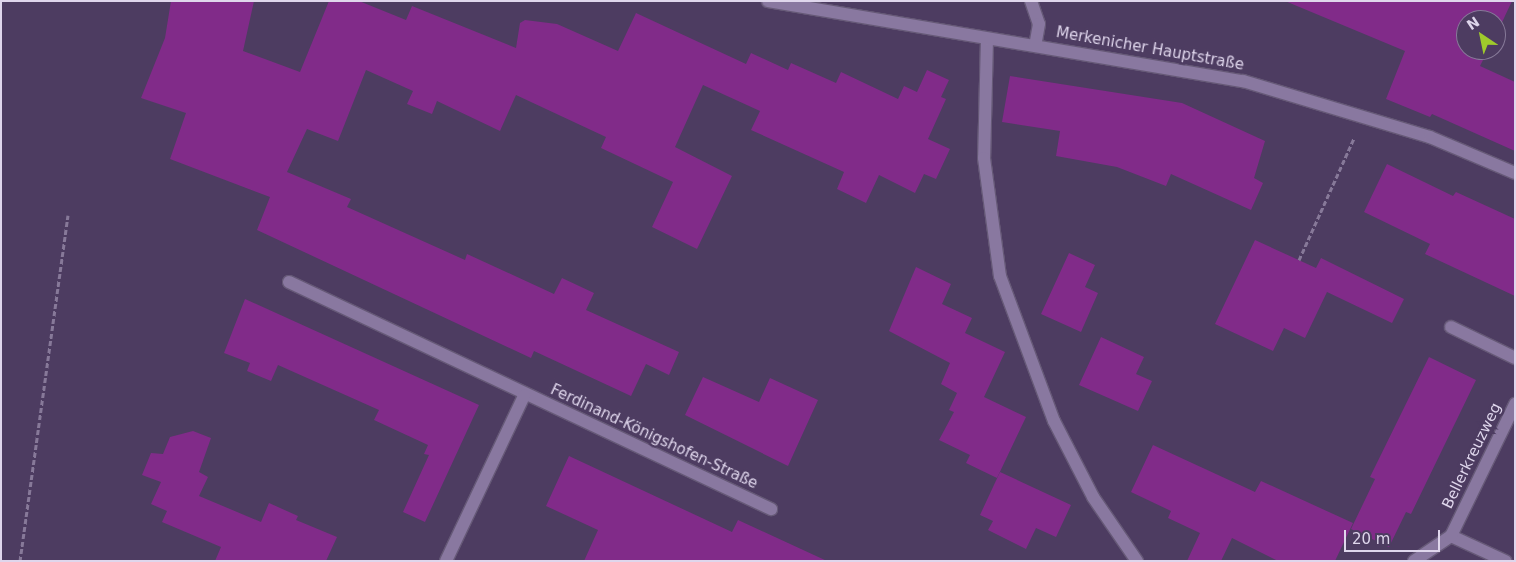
<!DOCTYPE html>
<html>
<head>
<meta charset="utf-8">
<style>
  body { margin:0 }
  #map { position:relative; width:1516px; height:562px; overflow:hidden; background:#4d3c61; font-family:"DejaVu Sans",sans-serif }
  div>[style] { position:absolute }
  [style*='--x'] { left:calc(var(--x)*1px); top:calc(var(--y)*1px); width:calc(var(--w)*1px); rotate:calc(var(--a)*1deg) }
  .building>* { inset:0; background:#812b89 }
  .path>* { height:3px; margin-top:-1.5px; transform-origin:0; background:repeating-linear-gradient(90deg,#877999 0 5px,transparent 0 7.5px) }
  .roads { filter:drop-shadow(1px 0 #665977) drop-shadow(-1px 0 #665977) drop-shadow(0 1px #665977) drop-shadow(0 -1px #665977) }
  .lane>* { height:12px; margin:-6px; padding:0 6px; transform-origin:6px; border-radius:6px; background:#8978a0 }
  .street>* { height:12px; margin:-6px; padding:0 6px; transform-origin:6px; border-radius:6px; background:#8978a0 }
  .secondary>* { height:12px; margin:-6px; padding:0 6px; transform-origin:6px; border-radius:6px; background:#8978a0 }
  span { translate:-50% -50%; white-space:nowrap; text-align:center; line-height:1.15; -webkit-text-stroke:5px #4d3c61; paint-order:stroke }
  .street-label { font-size:15px; color:#dfd6ec }
  .frame { position:absolute; inset:0; border:2px solid #dfd6ec; pointer-events:none }
  .north { position:absolute; left:1456px; top:10px; width:50px; height:50px; box-sizing:border-box; background:#4d3c61; border:1px solid #877a99; border-radius:50%; rotate:326deg; font-size:14px; font-weight:700; line-height:20px; text-align:center; color:#dfd6ec }
  .north::after { content:''; display:block; margin:auto; width:18px; height:22px; background:#9fca2c; clip-path:polygon(50% 0,100% 100%,50% 72%,0 100%) }
  .scale { position:absolute; left:1344px; top:530px; width:96px; height:22px; box-sizing:border-box; border:2px solid #dfd6ec; border-top:0; padding-left:6px; font-size:15px; line-height:18px; white-space:nowrap; color:#dfd6ec; -webkit-text-stroke:4px #4d3c61; paint-order:stroke }
</style>
</head>
<body>
<div id="map">
  <div class="building">
    <i style="clip-path:polygon(171px 1px,254px 1px,243px 51px,300px 72px,329px 1px,359px 1px,406px 20px,412px 6px,516px 48px,520px 23px,525px 20px,557px 24px,618px 51px,636px 13px,746px 64px,751px 53px,788px 70px,791px 63px,836px 83px,841px 72px,898px 99px,904px 86px,917px 92px,927px 70px,949px 80px,941px 97px,946px 99px,928px 139px,950px 149px,936px 179px,924px 174px,915px 193px,879px 175px,866px 203px,837px 189px,844px 172px,751px 130px,760px 111px,703px 85px,675px 147px,732px 176px,697px 249px,652px 227px,673px 182px,601px 148px,606px 137px,516px 95px,500px 131px,437px 101px,432px 114px,407px 104px,413px 91px,366px 70px,338px 141px,307px 129px,287px 172px,351px 199px,347px 207px,465px 260px,467px 254px,554px 294px,562px 278px,594px 293px,586px 310px,679px 352px,669px 375px,646px 364px,631px 396px,534px 351px,531px 358px,257px 230px,270px 197px,170px 159px,186px 113px,141px 98px,165px 38px)"></i>
    <i style="clip-path:polygon(1285px 1px,1512px 1px,1496px 35px,1496px 20px,1466px 20px,1466px 50px,1488px 50px,1480px 66px,1515px 82px,1515px 151px,1432px 114px,1430px 117px,1386px 99px,1405px 51px)"></i>
    <i style="clip-path:polygon(1010px 76px,1182px 103px,1265px 141px,1254px 178px,1263px 183px,1251px 210px,1171px 174px,1166px 186px,1117px 167px,1056px 156px,1060px 131px,1002px 122px)"></i>
    <i style="clip-path:polygon(1387px 164px,1453px 196px,1456px 192px,1515px 219px,1515px 296px,1425px 254px,1430px 244px,1364px 212px)"></i>
    <i style="clip-path:polygon(1255px 240px,1316px 268px,1321px 258px,1404px 299px,1392px 323px,1327px 292px,1305px 338px,1284px 328px,1273px 351px,1215px 324px)"></i>
    <i style="clip-path:polygon(1069px 253px,1095px 265px,1085px 287px,1098px 293px,1081px 332px,1041px 314px)"></i>
    <i style="clip-path:polygon(916px 267px,951px 284px,942px 304px,972px 318px,965px 333px,1005px 352px,984px 397px,1026px 417px,997px 478px,966px 463px,970px 455px,939px 440px,954px 412px,949px 410px,957px 393px,941px 384px,950px 363px,889px 331px)"></i>
    <i style="clip-path:polygon(245px 299px,479px 405px,425px 522px,403px 512px,429px 455px,424px 454px,428px 445px,374px 420px,379px 410px,278px 365px,271px 381px,247px 371px,250px 363px,224px 353px)"></i>
    <i style="clip-path:polygon(1101px 337px,1144px 357px,1136px 374px,1152px 381px,1138px 411px,1079px 385px)"></i>
    <i style="clip-path:polygon(1429px 357px,1476px 380px,1411px 514px,1406px 512px,1389px 547px,1351px 529px,1375px 479px,1370px 477px)"></i>
    <i style="clip-path:polygon(703px 377px,759px 402px,770px 378px,818px 400px,788px 466px,685px 415px)"></i>
    <i style="clip-path:polygon(193px 431px,211px 438px,199px 472px,208px 477px,199px 496px,261px 522px,269px 503px,298px 516px,296px 520px,337px 537px,326px 561px,215px 561px,221px 547px,162px 522px,167px 511px,151px 504px,161px 482px,142px 475px,151px 453px,163px 454px,170px 437px)"></i>
    <i style="clip-path:polygon(1153px 445px,1255px 492px,1261px 481px,1353px 523px,1335px 561px,1278px 561px,1232px 538px,1221px 561px,1187px 561px,1200px 533px,1168px 518px,1171px 511px,1131px 492px)"></i>
    <i style="clip-path:polygon(569px 456px,732px 532px,738px 520px,827px 561px,584px 561px,598px 530px,546px 506px)"></i>
    <i style="clip-path:polygon(1000px 472px,1071px 505px,1056px 537px,1036px 528px,1026px 549px,988px 530px,993px 521px,980px 515px)"></i>
  </div>
  <div class="path">
    <i style="--x:1299;--y:260;--w:134;--a:-65.7"></i>
    <i style="--x:20;--y:561;--w:349;--a:-82.1"></i>
  </div>
  <div class="roads">
    <div class="lane">
      <i style="--x:1451;--y:327;--w:71;--a:25.8"></i>
    </div>
    <div class="street">
      <i style="--x:1031;--y:1;--w:24;--a:71"></i>
      <i style="--x:1039;--y:24;--w:22;--a:100"></i>
      <i style="--x:987;--y:39;--w:119;--a:91.4"></i>
      <i style="--x:984;--y:158;--w:119;--a:82.3"></i>
      <i style="--x:1000;--y:276;--w:155;--a:69.6"></i>
      <i style="--x:1054;--y:421;--w:85;--a:62.8"></i>
      <i style="--x:1093;--y:497;--w:78;--a:55.5"></i>
      <i style="--x:289;--y:282;--w:533;--a:25.22"></i>
      <i style="--x:1451;--y:536;--w:60;--a:24.8"></i>
      <i style="--x:446;--y:561;--w:183;--a:-64.7"></i>
      <i style="--x:1414;--y:561;--w:45;--a:-34"></i>
      <i style="--x:1451;--y:536;--w:147;--a:-64.1"></i>
    </div>
    <div class="secondary">
      <i style="--x:768;--y:1;--w:482;--a:9.6"></i>
      <i style="--x:1243;--y:81;--w:195;--a:16.7"></i>
      <i style="--x:1430;--y:137;--w:92;--a:23"></i>
    </div>
  </div>
  <div class="street-label">
    <span style="left:1150px;top:49px;rotate:10deg">Merkenicher Hauptstraße</span>
    <span style="left:654px;top:437px;rotate:25deg">Ferdinand-Königshofen-Straße</span>
    <span style="left:1472px;top:456px;rotate:-64deg">Bellerkreuzweg</span>
  </div>
  <div class="frame"></div>
  <div class="north">N</div>
  <div class="scale">20 m</div>
</div>
</body>
</html>
